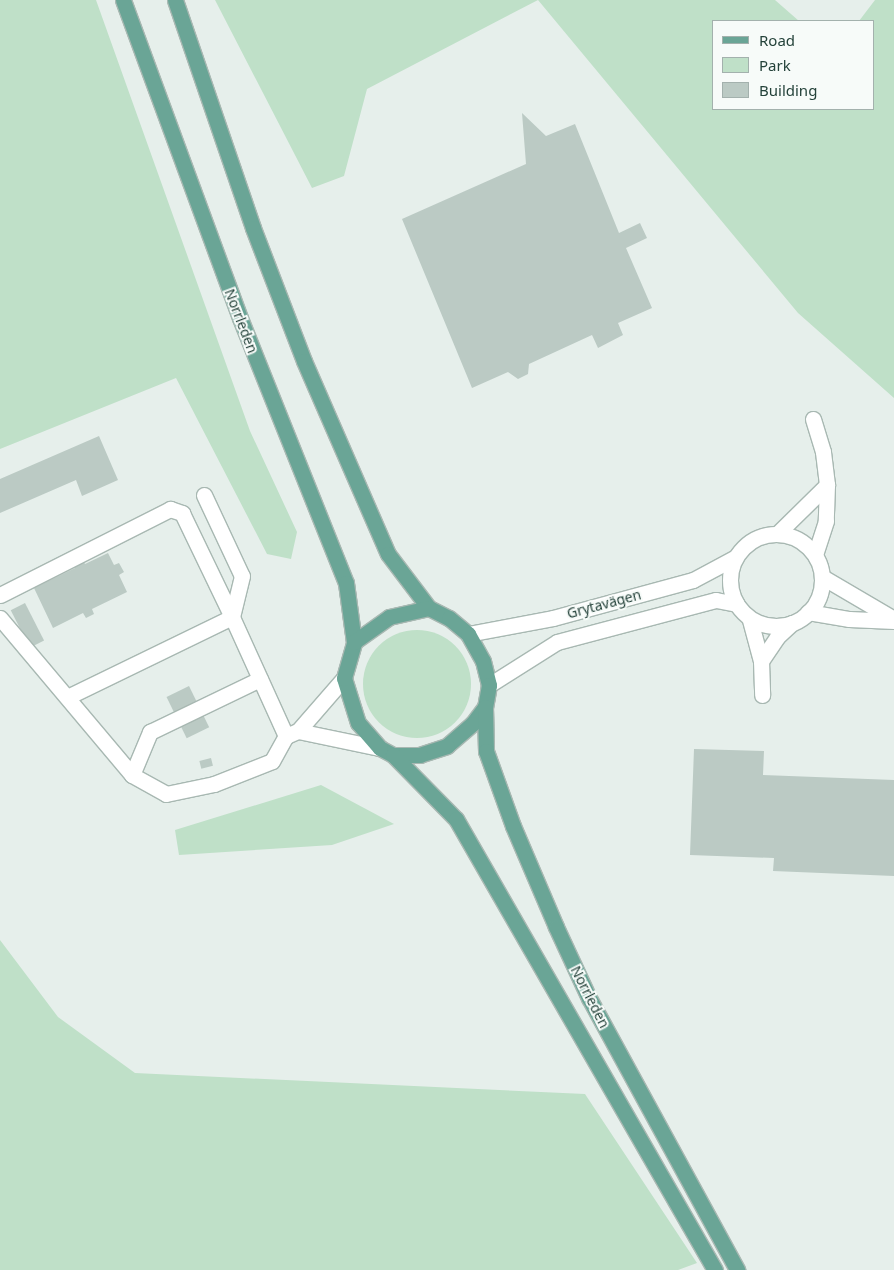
<!DOCTYPE html>
<html>
<head>
<meta charset="utf-8">
<style>
  body { margin:0 }
  #map { position:relative; width:894px; height:1270px; overflow:hidden; background:#e6efeb; font-family:"Noto Sans",sans-serif }
  div>[style] { position:absolute }
  [style*='--x'] { left:calc(var(--x)*1px); top:calc(var(--y)*1px); width:calc(var(--w)*1px); rotate:calc(var(--a)*1deg) }
  .green>* { inset:0; background:#bfe0c8 }
  .round { border-radius:50% }
  .building>* { inset:0; background:#bbcac4; transform-origin:0 0 }
  .roads { filter:drop-shadow(1px 0 #a8b8b2) drop-shadow(-1px 0 #a8b8b2) drop-shadow(0 1px #a8b8b2) drop-shadow(0 -1px #a8b8b2) }
  .minor>* { height:15px; margin:-7.5px; padding:0 7.5px; transform-origin:7.5px; border-radius:7.5px; background:#fff }
  .minor>.ring { margin:-7.5px; padding:0; box-sizing:content-box; background:none; border:15px solid #fff; border-radius:50% }
  .major>* { height:15px; margin:-7.5px; padding:0 7.5px; transform-origin:7.5px; border-radius:7.5px; background:#6aa596 }
  span { translate:-50% -50%; white-space:nowrap; text-align:center; line-height:1.15; -webkit-text-stroke:4px #f7fbf9; paint-order:stroke }
  .street-label { font-size:14px; color:#24423a }
  .legend { position:absolute; left:712px; top:20px; width:162px; height:90px; box-sizing:border-box; background:#f7fbf9; border:1px solid #a3b1ad; margin:0; padding:6px 9px; list-style:none; font-size:15px; color:#24423a }
  .legend li { display:flex; align-items:center; gap:10px; height:25px }
  .legend b { width:25px; border:1px solid #a3b1ad }
</style>
</head>
<body>
<div id="map">
  <div class="green">
    <i style="clip-path:polygon(0 0,96px 0,250px 431px,297px 532px,291px 559px,267px 554px,176px 378px,0 449px)"></i>
    <i style="clip-path:polygon(215px 0,775px 0,799px 21px,713px 21px,713px 109px,873px 109px,873px 21px,859px 21px,875px 0,894px 0,894px 398px,798px 313px,538px 0,367px 89px,344px 176px,312px 188px)"></i>
    <i class="round" style="left:363px;top:630px;width:108px;height:108px"></i>
    <i style="clip-path:polygon(321px 785px,394px 824px,332px 845px,179px 855px,175px 830px)"></i>
    <i style="clip-path:polygon(0 940px,58px 1017px,135px 1073px,585px 1094px,697px 1263px,678px 1270px,0 1270px)"></i>
  </div>
  <div class="building">
    <i style="clip-path:polygon(522px 113px,546px 136px,575px 124px,619px 233px,640px 223px,647px 238px,626px 248px,652px 308px,618px 323px,623px 335px,598px 348px,592px 335px,529px 364px,528px 374px,518px 379px,508px 372px,472px 388px,402px 219px,526px 164px)"></i>
    <i style="clip-path:polygon(99px 436px,118px 480px,82px 496px,76px 480px,0 513px,0 479px)"></i>
    <i style="clip-path:polygon(108px 553px,114px 565px,119px 563px,124px 572px,119px 575px,127px 592px,92px 609px,94px 614px,86px 618px,83px 613px,53px 628px,34px 588px,75px 568px,74px 565px,83px 560px,85px 564px)"></i>
    <i style="left:25px;top:603px;width:42px;height:16px;rotate:63deg"></i>
    <i style="left:189px;top:686px;width:46px;height:25px;rotate:64deg"></i>
    <i style="clip-path:polygon(694px 749px,764px 751px,763px 775px,894px 780px,894px 876px,773px 871px,774px 858px,690px 855px)"></i>
    <i style="left:211px;top:758px;width:8px;height:12px;rotate:76deg"></i>
  </div>
  <div class="roads">
    <div class="minor">
      <i style="--x:813;--y:419;--w:34;--a:73"></i>
      <i style="--x:823;--y:452;--w:33;--a:83"></i>
      <i style="--x:827;--y:485;--w:36;--a:92"></i>
      <i style="--x:826;--y:521;--w:35;--a:108"></i>
      <i style="--x:204;--y:495;--w:89;--a:64.9"></i>
      <i style="--x:242;--y:576;--w:42;--a:103.7"></i>
      <i style="--x:232;--y:617;--w:131;--a:65.6"></i>
      <i style="--x:286;--y:736;--w:13;--a:-23"></i>
      <i style="--x:298;--y:731;--w:70;--a:-49"></i>
      <i style="--x:778;--y:533;--w:69;--a:-44.4"></i>
      <i class="ring" style="left:730px;top:534px;width:77px;height:77px"></i>
      <i style="--x:824;--y:578;--w:81;--a:30.4"></i>
      <i style="--x:0;--y:595;--w:191;--a:-26.8"></i>
      <i style="--x:170;--y:509;--w:13;--a:18"></i>
      <i style="--x:182;--y:513;--w:115;--a:64.3"></i>
      <i style="--x:232;--y:617;--w:183;--a:154.1"></i>
      <i style="--x:808;--y:612;--w:42;--a:9.7"></i>
      <i style="--x:849;--y:619;--w:45;--a:2.5"></i>
      <i style="--x:0;--y:618;--w:205;--a:49.9"></i>
      <i style="--x:132;--y:775;--w:39;--a:29"></i>
      <i style="--x:166;--y:794;--w:49;--a:-11.8"></i>
      <i style="--x:214;--y:784;--w:62;--a:-21.6"></i>
      <i style="--x:272;--y:761;--w:29;--a:-61"></i>
      <i style="--x:750;--y:620;--w:42;--a:75"></i>
      <i style="--x:761;--y:661;--w:34;--a:88"></i>
      <i style="--x:468;--y:634;--w:86;--a:-10.7"></i>
      <i style="--x:553;--y:618;--w:145;--a:-15.2"></i>
      <i style="--x:693;--y:580;--w:47;--a:-28.2"></i>
      <i style="--x:761;--y:661;--w:29;--a:-56"></i>
      <i style="--x:777;--y:637;--w:21;--a:-43"></i>
      <i style="--x:489;--y:685;--w:80;--a:-32.3"></i>
      <i style="--x:557;--y:642;--w:164;--a:-14.8"></i>
      <i style="--x:716;--y:600;--w:21;--a:11"></i>
      <i style="--x:298;--y:731;--w:84;--a:11.7"></i>
      <i style="--x:132;--y:775;--w:47;--a:-67.3"></i>
      <i style="--x:150;--y:732;--w:122;--a:-25.7"></i>
    </div>
    <div class="major">
      <i style="--x:123;--y:0;--w:339;--a:69.8"></i>
      <i style="--x:240;--y:318;--w:285;--a:68.2"></i>
      <i style="--x:346;--y:583;--w:60;--a:82.3"></i>
      <i style="--x:175;--y:0;--w:241;--a:71.1"></i>
      <i style="--x:253;--y:228;--w:142;--a:69"></i>
      <i style="--x:304;--y:361;--w:210;--a:66.5"></i>
      <i style="--x:388;--y:554;--w:68;--a:52.8"></i>
      <i style="--x:429;--y:608;--w:22;--a:27"></i>
      <i style="--x:449;--y:618;--w:25;--a:40"></i>
      <i style="--x:468;--y:634;--w:31;--a:61"></i>
      <i style="--x:483;--y:661;--w:25;--a:76"></i>
      <i style="--x:489;--y:685;--w:22;--a:100"></i>
      <i style="--x:485;--y:707;--w:21;--a:127"></i>
      <i style="--x:472;--y:724;--w:33;--a:139"></i>
      <i style="--x:447;--y:746;--w:28;--a:162"></i>
      <i style="--x:420;--y:755;--w:27;--a:180"></i>
      <i style="--x:393;--y:755;--w:15;--a:-152"></i>
      <i style="--x:380;--y:748;--w:33;--a:-131"></i>
      <i style="--x:358;--y:723;--w:47;--a:-107.3"></i>
      <i style="--x:344;--y:678;--w:37;--a:-74"></i>
      <i style="--x:354;--y:642;--w:43;--a:-35.5"></i>
      <i style="--x:389;--y:617;--w:41;--a:-12.7"></i>
      <i style="--x:485;--y:707;--w:44;--a:88.7"></i>
      <i style="--x:486;--y:751;--w:80;--a:70.2"></i>
      <i style="--x:513;--y:826;--w:110;--a:66.9"></i>
      <i style="--x:556;--y:927;--w:78;--a:65.1"></i>
      <i style="--x:589;--y:998;--w:310;--a:61.4"></i>
      <i style="--x:393;--y:755;--w:90;--a:45.5"></i>
      <i style="--x:456;--y:819;--w:520;--a:60.13"></i>
    </div>
  </div>
  <div class="street-label">
    <span style="left:241px;top:321px;rotate:69deg">Norrleden</span>
    <span style="left:604px;top:604px;rotate:-15deg">Grytavägen</span>
    <span style="left:590px;top:997px;rotate:63deg">Norrleden</span>
  </div>
  <ul class="legend">
  <li><b style="height:6px;background:#6aa596"></b>Road</li>
  <li><b style="height:14px;background:#bfe0c8"></b>Park</li>
  <li><b style="height:14px;background:#bbcac4"></b>Building</li>
  </ul>
</div>
</body>
</html>
